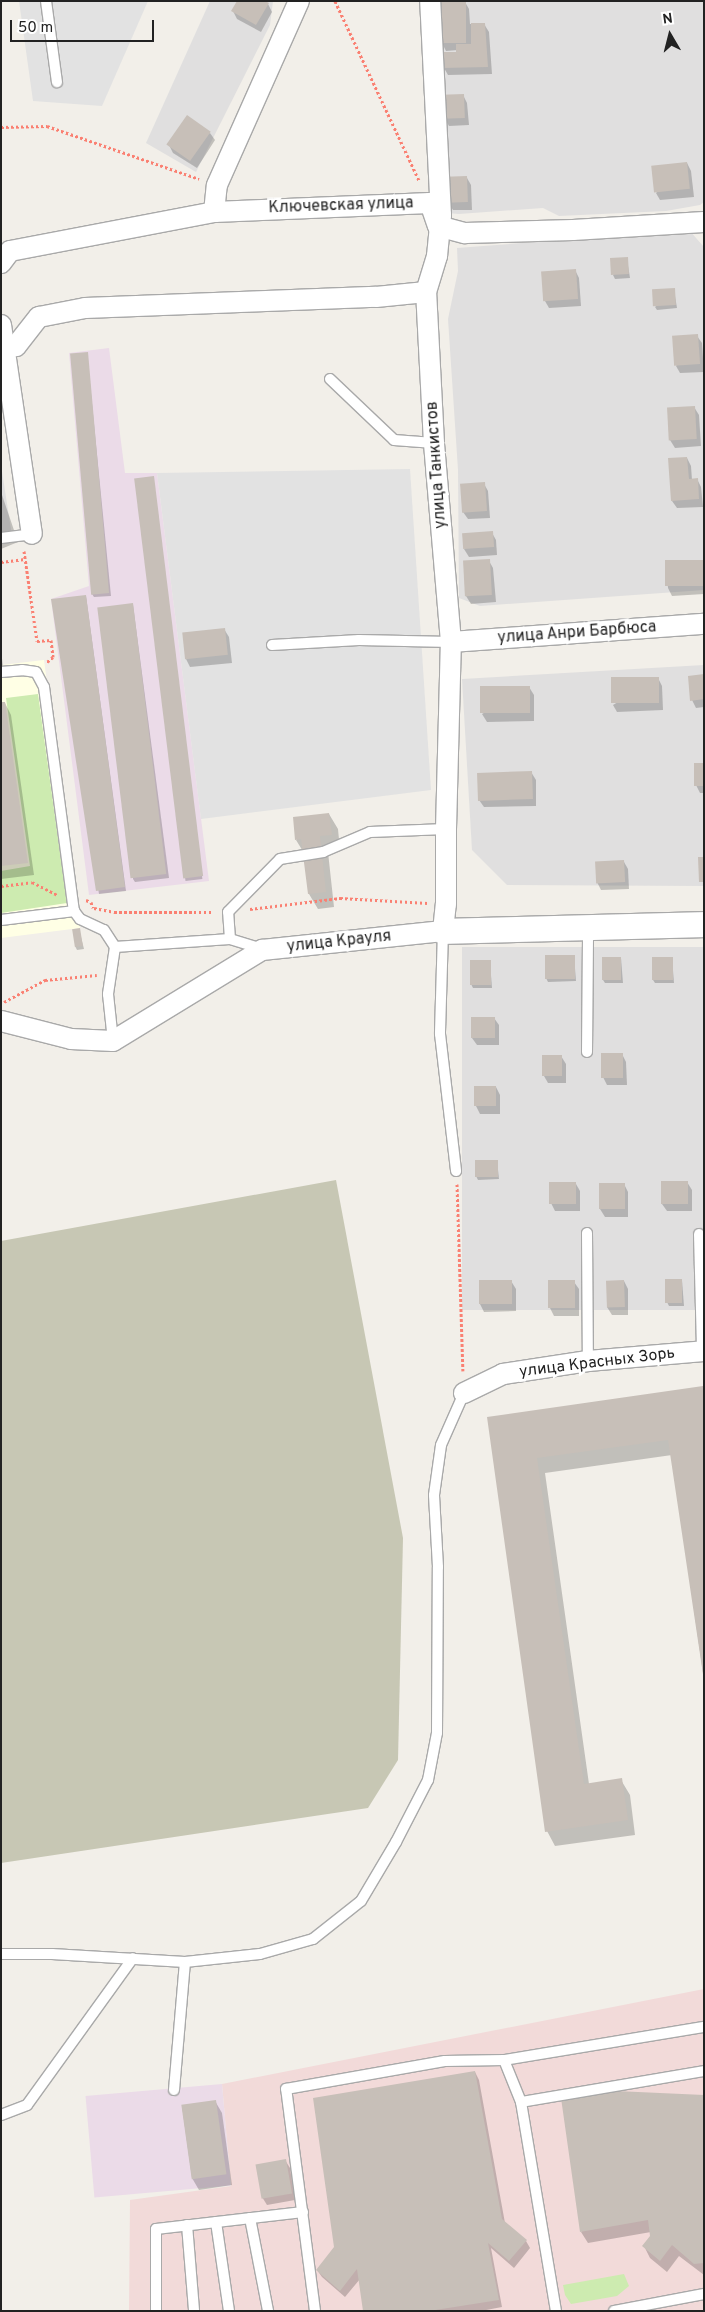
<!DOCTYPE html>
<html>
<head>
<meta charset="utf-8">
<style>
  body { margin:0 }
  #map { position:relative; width:705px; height:2312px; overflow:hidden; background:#f2efe9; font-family:Overpass,sans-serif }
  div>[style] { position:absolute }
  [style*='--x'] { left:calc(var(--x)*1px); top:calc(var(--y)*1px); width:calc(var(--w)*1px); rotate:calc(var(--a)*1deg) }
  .residential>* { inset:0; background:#e0dfdf; transform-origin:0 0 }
  .commercial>* { inset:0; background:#f2dad9 }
  .industrial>* { inset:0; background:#ebdbe8; transform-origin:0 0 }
  .education>* { inset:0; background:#ffffe5 }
  .construction>* { inset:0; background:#c7c7b4 }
  .grass>* { inset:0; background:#cdebb0 }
  .parking>* { inset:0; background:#e2e2e2 }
  .shadow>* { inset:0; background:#0003; transform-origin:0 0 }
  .building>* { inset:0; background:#c7bfb8; transform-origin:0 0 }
  .path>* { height:3px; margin-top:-1.5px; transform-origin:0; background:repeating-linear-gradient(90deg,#fa8072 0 2.5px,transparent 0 5px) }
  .roads { filter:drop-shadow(1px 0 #a9a9a9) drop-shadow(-1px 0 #a9a9a9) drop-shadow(0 1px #a9a9a9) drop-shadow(0 -1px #a9a9a9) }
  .service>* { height:10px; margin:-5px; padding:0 5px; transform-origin:5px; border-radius:5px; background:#fff }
  .minor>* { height:20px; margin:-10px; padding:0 10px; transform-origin:10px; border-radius:10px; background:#fff }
  .tertiary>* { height:25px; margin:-12.5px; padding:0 12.5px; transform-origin:12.5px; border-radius:12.5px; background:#fff }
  span { translate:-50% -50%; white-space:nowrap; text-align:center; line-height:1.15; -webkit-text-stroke:5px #fff; paint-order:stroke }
  .street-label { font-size:16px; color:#222 }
  .frame { position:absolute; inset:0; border:2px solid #222; pointer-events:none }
  .north { position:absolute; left:645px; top:10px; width:50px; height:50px; -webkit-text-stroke:4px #fff; paint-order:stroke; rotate:352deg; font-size:14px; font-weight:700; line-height:20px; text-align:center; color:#222 }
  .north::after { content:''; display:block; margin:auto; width:18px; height:22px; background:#222; clip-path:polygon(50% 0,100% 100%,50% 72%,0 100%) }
  .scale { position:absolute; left:10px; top:20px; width:144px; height:22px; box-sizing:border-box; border:2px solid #222; border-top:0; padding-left:6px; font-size:15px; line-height:18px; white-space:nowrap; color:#222; -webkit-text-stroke:4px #fff; paint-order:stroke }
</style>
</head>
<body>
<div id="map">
  <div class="residential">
    <i style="clip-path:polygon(210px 1px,273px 1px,270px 25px,196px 172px,146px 143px)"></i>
    <i style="clip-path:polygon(435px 1px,704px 1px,704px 202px,700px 205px,666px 211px,559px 216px,543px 208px,459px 214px,447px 213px)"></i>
    <i style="clip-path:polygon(689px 230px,704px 247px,704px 590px,480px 606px,459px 598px,458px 470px,448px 319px,458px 271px,457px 248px)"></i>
    <i style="clip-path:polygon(1px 465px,12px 536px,1px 538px)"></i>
    <i style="clip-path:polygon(704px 665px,704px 886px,507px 885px,472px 850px,462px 679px)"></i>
    <i style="left:704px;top:947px;width:363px;height:242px;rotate:90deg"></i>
  </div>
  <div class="commercial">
    <i style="clip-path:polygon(704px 1989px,704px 2311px,129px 2311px,130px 2200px,231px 2186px,222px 2084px)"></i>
  </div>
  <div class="industrial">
    <i style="clip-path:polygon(109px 348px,125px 473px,157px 473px,209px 881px,89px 895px,51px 599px,89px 586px,69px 353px)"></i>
    <i style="left:222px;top:2084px;width:102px;height:137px;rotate:85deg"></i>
  </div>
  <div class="education">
    <i style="clip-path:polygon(44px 660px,80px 928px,1px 938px,1px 665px)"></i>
  </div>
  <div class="construction">
    <i style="clip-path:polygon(336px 1180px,403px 1538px,398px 1760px,368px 1808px,1px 1863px,1px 1241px)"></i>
  </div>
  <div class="grass">
    <i style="clip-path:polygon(38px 694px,67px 903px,1px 913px,1px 871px,30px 866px,6px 698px)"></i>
    <i style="clip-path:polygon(624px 2274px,629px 2286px,617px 2296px,571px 2304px,565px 2295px,563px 2285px)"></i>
  </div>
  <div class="parking">
    <i style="clip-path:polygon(19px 1px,148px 1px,102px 106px,33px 101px)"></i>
    <i style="clip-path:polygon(410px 469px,431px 790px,201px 819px,157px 473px)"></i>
  </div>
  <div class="shadow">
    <i style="clip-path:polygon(465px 2px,469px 9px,470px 24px,484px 24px,489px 32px,492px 74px,448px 75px,444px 68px,458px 53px,458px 50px,446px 51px,442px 43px)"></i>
    <i style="clip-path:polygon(268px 4px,272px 12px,261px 32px,237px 19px,233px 11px)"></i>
    <i style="clip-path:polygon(463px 95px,467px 103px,469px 125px,449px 126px,445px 119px)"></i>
    <i style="clip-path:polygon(210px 133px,215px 140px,197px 168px,173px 153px,169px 145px)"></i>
    <i style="clip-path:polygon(687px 163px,691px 171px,694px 197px,660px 200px,656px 193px)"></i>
    <i style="clip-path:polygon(467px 178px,471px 185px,472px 210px,453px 210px,448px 203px)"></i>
    <i style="clip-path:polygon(627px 259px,630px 278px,615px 279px,613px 275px)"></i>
    <i style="clip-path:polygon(575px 270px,579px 278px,581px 306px,549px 308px,545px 301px)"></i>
    <i style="clip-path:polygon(674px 290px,677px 308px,657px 310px,655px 307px)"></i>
    <i style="clip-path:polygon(697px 336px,702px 343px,704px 372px,680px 373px,676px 366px)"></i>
    <i style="clip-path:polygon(87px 353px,111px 596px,94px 597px,92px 594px)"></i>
    <i style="clip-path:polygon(694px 407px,699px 415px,701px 446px,675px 448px,670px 440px)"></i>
    <i style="clip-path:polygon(687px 458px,691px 466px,692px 480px,697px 479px,701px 487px,703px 507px,677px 508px,672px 501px)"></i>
    <i style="left:153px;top:477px;width:405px;height:17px;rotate:83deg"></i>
    <i style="clip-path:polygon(484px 484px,488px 491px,490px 518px,468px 519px,463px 512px)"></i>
    <i style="clip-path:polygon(1px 492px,18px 542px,1px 549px)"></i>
    <i style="clip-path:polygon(492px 533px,496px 540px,497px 555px,469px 557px,464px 549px)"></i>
    <i style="clip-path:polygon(489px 561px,493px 568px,496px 602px,471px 604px,466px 596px)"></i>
    <i style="clip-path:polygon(704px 561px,704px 594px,672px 596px,668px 588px,666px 563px)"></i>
    <i style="clip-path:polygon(86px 596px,126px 891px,99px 894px,52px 601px)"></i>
    <i style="clip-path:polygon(133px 605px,169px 878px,135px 882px,133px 879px)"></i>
    <i style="clip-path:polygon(224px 629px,229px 637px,232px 663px,190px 667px,186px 659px)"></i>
    <i style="clip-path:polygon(1px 651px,4px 673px,1px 674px)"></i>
    <i style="clip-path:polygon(704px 675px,704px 707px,696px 708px,692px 700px)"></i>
    <i style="clip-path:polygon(658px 678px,662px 686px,663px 710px,617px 712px,613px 705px)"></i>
    <i style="clip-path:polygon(529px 687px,534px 695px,534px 721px,487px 722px,482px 714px)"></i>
    <i style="clip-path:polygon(1px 703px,5px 703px,11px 715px,34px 875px,1px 879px)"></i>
    <i style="clip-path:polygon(704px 764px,704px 793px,700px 793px,696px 785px)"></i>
    <i style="clip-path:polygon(531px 772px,536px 780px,536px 806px,484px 807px,479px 800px)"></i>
    <i style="clip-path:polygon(329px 814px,338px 829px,340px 850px,328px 852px,334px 907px,318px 909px,309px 894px,304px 853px,296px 840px)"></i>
    <i style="clip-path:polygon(624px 862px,628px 869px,629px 889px,601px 890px,597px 882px)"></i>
    <i style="clip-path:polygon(79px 929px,84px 949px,77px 950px,75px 946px)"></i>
    <i style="clip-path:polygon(574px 956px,576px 981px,548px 982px,546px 978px)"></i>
    <i style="clip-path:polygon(621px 958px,623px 983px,605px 983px,603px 980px)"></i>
    <i style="clip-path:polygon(672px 958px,674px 983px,655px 983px,653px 980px)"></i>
    <i style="clip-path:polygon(490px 962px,492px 988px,473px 988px,471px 984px)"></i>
    <i style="clip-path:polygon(494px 1018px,499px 1025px,499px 1045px,477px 1045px,472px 1038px)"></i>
    <i style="clip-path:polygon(622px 1054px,626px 1062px,627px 1085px,607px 1085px,603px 1077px)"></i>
    <i style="clip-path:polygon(561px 1056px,566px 1064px,566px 1083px,548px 1083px,544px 1076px)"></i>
    <i style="clip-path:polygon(475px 1087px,496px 1087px,500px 1095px,500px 1114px,480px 1114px,476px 1106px)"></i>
    <i style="clip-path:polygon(497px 1161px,499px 1179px,478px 1180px,476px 1176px)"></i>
    <i style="clip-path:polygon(687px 1182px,692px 1190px,692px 1211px,667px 1211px,662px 1204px)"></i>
    <i style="clip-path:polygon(551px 1184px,576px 1184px,580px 1191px,580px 1211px,555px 1211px,551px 1203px)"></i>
    <i style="clip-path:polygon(624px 1184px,628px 1192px,628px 1217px,605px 1217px,600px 1209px)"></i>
    <i style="clip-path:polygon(682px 1280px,684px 1306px,669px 1306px,667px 1302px)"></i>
    <i style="clip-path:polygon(511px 1281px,516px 1289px,516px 1311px,484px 1312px,480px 1304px)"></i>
    <i style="clip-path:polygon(624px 1281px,628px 1289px,628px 1315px,612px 1315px,607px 1307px)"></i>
    <i style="clip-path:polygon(574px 1282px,579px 1289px,579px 1316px,554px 1316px,550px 1308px)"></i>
    <i style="clip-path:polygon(703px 1387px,704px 1680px,672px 1455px,545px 1473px,589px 1784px,621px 1780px,630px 1795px,635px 1835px,555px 1846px,547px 1831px,488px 1418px)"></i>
    <i style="clip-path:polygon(475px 2072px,479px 2080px,505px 2223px,526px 2241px,530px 2248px,514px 2268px,491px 2248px,502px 2307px,481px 2311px,364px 2311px,360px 2279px,345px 2297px,322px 2277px,317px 2270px)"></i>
    <i style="clip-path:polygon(704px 2096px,704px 2275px,679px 2256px,667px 2272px,650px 2258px,644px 2246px,651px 2236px,651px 2232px,588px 2243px,581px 2232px)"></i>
    <i style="clip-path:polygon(215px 2101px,222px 2113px,232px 2185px,199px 2190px,192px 2178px,182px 2106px)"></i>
    <i style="clip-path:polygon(285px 2160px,290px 2168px,295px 2200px,267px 2205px,262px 2197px)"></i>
  </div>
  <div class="building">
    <i style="clip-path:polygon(237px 1px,265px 1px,269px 3px,256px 25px,231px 11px)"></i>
    <i style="left:439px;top:1px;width:27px;height:42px"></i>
    <i style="clip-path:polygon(471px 23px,485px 23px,488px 67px,442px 68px,442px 52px,456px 52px,456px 44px,471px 44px)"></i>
    <i style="left:464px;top:94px;width:24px;height:22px;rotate:88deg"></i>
    <i style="left:187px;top:115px;width:29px;height:36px;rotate:35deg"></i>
    <i style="left:687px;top:162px;width:27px;height:36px;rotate:84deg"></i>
    <i style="left:467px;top:176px;width:26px;height:21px;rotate:88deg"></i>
    <i style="left:628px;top:257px;width:17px;height:18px;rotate:87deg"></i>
    <i style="left:576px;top:269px;width:30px;height:35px;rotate:86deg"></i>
    <i style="left:675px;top:288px;width:17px;height:23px;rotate:87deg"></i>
    <i style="left:698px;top:334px;width:30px;height:26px;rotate:86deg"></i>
    <i style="left:88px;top:352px;width:242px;height:18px;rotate:85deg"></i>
    <i style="left:695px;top:406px;width:33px;height:28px;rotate:87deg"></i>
    <i style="clip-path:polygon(687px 457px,689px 479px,698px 478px,699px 499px,671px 501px,668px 458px)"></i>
    <i style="left:154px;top:476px;width:403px;height:20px;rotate:83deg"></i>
    <i style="left:485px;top:482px;width:29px;height:25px;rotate:86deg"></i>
    <i style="left:493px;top:531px;width:16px;height:31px;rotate:86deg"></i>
    <i style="left:490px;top:559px;width:36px;height:27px;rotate:87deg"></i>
    <i style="left:704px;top:560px;width:26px;height:39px;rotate:90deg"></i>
    <i style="clip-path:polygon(86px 595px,125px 887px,96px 891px,51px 599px)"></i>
    <i style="left:133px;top:603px;width:273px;height:36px;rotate:83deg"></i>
    <i style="left:225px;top:628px;width:27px;height:43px;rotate:84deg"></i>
    <i style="clip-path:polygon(704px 674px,704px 699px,690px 701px,688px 676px)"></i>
    <i style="left:659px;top:677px;width:26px;height:48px;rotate:90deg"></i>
    <i style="left:530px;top:686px;width:27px;height:50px;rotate:90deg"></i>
    <i style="clip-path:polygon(1px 702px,5px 702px,28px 863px,1px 866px)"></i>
    <i style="left:694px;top:763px;width:10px;height:23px"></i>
    <i style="left:532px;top:771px;width:28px;height:55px;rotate:88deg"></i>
    <i style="clip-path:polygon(329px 813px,332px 835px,320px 836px,326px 892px,308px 894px,301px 839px,295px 840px,293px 817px)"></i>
    <i style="clip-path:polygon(698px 857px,704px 857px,704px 882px,699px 882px)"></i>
    <i style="left:624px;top:860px;width:22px;height:29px;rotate:87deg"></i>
    <i style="left:80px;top:928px;width:18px;height:8px;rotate:81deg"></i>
    <i style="left:545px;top:955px;width:30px;height:24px"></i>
    <i style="left:602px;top:957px;width:19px;height:23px"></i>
    <i style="left:652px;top:957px;width:21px;height:23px"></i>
    <i style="left:470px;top:960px;width:21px;height:25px"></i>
    <i style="left:471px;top:1017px;width:24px;height:21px"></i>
    <i style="left:601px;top:1053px;width:22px;height:25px"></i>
    <i style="left:542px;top:1055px;width:20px;height:21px"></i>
    <i style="left:474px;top:1086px;width:22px;height:20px"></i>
    <i style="left:475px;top:1160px;width:23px;height:17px"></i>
    <i style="left:661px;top:1181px;width:27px;height:23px"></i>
    <i style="left:576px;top:1182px;width:22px;height:27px;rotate:90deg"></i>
    <i style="left:599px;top:1183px;width:26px;height:26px"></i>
    <i style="left:665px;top:1279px;width:17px;height:24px"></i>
    <i style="left:479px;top:1280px;width:33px;height:24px"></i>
    <i style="left:575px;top:1280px;width:28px;height:27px;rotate:90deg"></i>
    <i style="left:624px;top:1280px;width:27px;height:18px;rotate:88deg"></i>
    <i style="clip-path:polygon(703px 1386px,704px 1681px,668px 1440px,537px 1458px,584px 1784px,622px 1778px,628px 1820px,545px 1832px,487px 1417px)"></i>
    <i style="clip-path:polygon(475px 2071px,502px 2219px,527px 2240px,509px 2261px,488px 2243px,499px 2300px,429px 2311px,363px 2311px,357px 2269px,340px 2291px,316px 2270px,334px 2247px,313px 2098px)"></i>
    <i style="clip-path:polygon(616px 2091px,704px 2095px,704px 2263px,694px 2264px,672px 2245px,660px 2261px,642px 2246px,650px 2236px,648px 2220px,580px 2232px,561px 2098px)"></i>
    <i style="left:216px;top:2100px;width:75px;height:35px;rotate:82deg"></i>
    <i style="left:286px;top:2159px;width:35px;height:31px;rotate:80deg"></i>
  </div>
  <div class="path">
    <i style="--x:335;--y:1;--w:198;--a:64.9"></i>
    <i style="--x:1;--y:127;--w:46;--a:-1.2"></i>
    <i style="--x:47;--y:126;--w:161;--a:19.2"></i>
    <i style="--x:24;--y:551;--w:91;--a:81.8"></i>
    <i style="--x:37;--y:641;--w:14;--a:-4"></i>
    <i style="--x:51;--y:640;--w:17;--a:83"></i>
    <i style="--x:53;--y:657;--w:8;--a:140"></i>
    <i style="--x:1;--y:562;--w:24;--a:-7"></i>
    <i style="--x:1;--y:886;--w:31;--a:-7"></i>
    <i style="--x:32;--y:882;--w:28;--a:27"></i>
    <i style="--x:86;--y:900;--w:5;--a:22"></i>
    <i style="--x:91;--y:902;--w:6;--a:72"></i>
    <i style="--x:94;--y:908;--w:20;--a:11"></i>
    <i style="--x:114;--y:912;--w:100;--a:0"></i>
    <i style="--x:250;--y:909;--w:91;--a:-7"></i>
    <i style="--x:340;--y:898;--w:88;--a:3.3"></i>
    <i style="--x:4;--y:1002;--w:47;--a:-28.2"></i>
    <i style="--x:45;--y:980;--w:52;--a:-5.5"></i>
    <i style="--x:457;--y:1184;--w:187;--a:88.2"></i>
  </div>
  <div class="roads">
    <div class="service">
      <i style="--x:46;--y:1;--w:82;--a:82.3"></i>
      <i style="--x:330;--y:379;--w:88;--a:43.6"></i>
      <i style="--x:394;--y:440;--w:40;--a:4.3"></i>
      <i style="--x:1;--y:538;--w:31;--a:-7"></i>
      <i style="--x:272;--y:645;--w:87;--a:-3.3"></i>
      <i style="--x:359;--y:640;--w:92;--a:1.2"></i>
      <i style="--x:1;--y:672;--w:21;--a:-5"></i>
      <i style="--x:22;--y:670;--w:14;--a:8"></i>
      <i style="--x:36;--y:672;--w:17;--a:62"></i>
      <i style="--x:44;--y:687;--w:226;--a:82.4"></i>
      <i style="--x:74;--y:911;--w:10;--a:53"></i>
      <i style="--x:80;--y:919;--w:26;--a:25"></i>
      <i style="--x:104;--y:930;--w:20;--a:57"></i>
      <i style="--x:115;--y:947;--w:48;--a:98.5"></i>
      <i style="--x:108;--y:994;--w:47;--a:83.9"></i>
      <i style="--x:1;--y:920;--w:74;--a:-7"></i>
      <i style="--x:443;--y:931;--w:103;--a:91.7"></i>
      <i style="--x:440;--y:1034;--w:138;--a:83.3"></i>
      <i style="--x:230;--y:939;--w:27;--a:-94"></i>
      <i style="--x:228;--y:912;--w:74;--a:-45.5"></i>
      <i style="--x:280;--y:859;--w:44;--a:-9.2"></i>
      <i style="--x:323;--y:852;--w:51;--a:-23.1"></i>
      <i style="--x:370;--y:832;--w:76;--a:-2.3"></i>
      <i style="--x:115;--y:947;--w:115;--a:-4"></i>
      <i style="--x:230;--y:939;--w:34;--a:17"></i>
      <i style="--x:587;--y:1052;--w:125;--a:-89.5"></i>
      <i style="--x:587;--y:1233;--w:128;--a:89.6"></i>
      <i style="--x:699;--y:1234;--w:117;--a:88.5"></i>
      <i style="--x:1;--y:1954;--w:51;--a:0"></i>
      <i style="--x:52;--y:1954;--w:133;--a:3.4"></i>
      <i style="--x:185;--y:1962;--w:75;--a:-6.1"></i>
      <i style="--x:260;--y:1954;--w:55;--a:-15.8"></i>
      <i style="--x:313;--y:1939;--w:61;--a:-38.4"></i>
      <i style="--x:361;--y:1901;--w:69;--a:-59.3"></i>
      <i style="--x:396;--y:1842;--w:70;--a:-62.7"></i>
      <i style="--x:428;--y:1780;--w:48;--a:-79.2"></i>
      <i style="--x:437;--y:1733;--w:166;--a:-89.7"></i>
      <i style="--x:438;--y:1567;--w:72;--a:-93.2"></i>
      <i style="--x:434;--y:1495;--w:50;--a:-82"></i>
      <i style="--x:441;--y:1445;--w:57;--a:-66.1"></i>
      <i style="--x:504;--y:2060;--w:45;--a:68"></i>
      <i style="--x:521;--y:2102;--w:212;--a:80.5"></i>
      <i style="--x:174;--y:2090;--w:128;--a:-85.1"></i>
      <i style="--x:521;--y:2102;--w:186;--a:-9.6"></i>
      <i style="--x:1;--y:2115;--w:28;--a:-21"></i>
      <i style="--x:27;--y:2105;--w:181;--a:-54.2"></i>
      <i style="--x:250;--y:2218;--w:95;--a:79"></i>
      <i style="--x:216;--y:2222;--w:90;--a:81.7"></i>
      <i style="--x:187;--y:2225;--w:86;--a:85.3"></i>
      <i style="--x:156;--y:2311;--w:82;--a:-90"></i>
      <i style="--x:156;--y:2229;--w:148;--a:-6.6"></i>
      <i style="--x:315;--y:2311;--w:224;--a:-97.4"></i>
      <i style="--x:286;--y:2089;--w:161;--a:-10"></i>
      <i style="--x:445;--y:2061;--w:59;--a:-1"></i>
      <i style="--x:504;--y:2060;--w:203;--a:-9.4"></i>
      <i style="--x:614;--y:2311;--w:92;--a:-10.7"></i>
    </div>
    <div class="minor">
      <i style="--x:214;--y:212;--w:27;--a:-84"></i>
      <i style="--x:217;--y:185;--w:201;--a:-66"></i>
      <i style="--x:1;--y:263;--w:15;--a:-53"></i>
      <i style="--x:10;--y:251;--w:208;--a:-10.8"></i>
      <i style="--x:214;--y:212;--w:216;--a:-2.4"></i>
      <i style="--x:430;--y:203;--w:24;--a:71"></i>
      <i style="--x:438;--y:226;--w:28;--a:15"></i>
      <i style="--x:465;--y:233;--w:108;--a:-1.6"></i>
      <i style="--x:573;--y:230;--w:131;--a:-3.5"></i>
      <i style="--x:1;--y:325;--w:211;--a:81.6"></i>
      <i style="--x:4;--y:348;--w:12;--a:-9"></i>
      <i style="--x:16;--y:346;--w:37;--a:-52"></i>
      <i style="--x:39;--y:317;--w:47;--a:-11.1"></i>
      <i style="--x:85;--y:308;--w:291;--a:-2.2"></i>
      <i style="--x:376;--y:297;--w:50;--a:-5.7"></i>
      <i style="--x:451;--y:642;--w:254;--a:-4.1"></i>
      <i style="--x:1;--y:1021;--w:72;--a:14.4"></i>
      <i style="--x:71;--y:1039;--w:42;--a:2.7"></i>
      <i style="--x:113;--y:1041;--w:175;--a:-31.4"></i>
      <i style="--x:262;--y:950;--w:182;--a:-6"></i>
      <i style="--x:443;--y:931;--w:27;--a:-84"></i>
      <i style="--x:446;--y:904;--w:75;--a:-90"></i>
      <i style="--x:446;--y:829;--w:187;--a:-88.5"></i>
      <i style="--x:451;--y:642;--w:200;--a:-94.9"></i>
      <i style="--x:434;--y:443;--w:151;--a:-93"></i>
      <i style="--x:426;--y:292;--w:38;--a:-73"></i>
      <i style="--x:437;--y:256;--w:41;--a:-84.4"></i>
      <i style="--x:441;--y:215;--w:214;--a:-92.9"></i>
      <i style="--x:464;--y:1393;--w:43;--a:-26"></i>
      <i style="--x:503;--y:1374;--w:86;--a:-8.7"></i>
      <i style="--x:588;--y:1361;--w:116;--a:-4.9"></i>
    </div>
    <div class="tertiary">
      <i style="--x:443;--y:931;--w:261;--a:-1.5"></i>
    </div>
  </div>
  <div class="street-label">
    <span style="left:341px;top:206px;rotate:-2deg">Ключевская улица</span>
    <span style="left:437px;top:465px;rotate:-94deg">улица Танкистов</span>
    <span style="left:577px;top:633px;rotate:-4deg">улица Анри Барбюса</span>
    <span style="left:339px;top:942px;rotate:-6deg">улица Крауля</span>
    <span style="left:597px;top:1363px;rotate:-7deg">улица Красных Зорь</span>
  </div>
  <div class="frame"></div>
  <div class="north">N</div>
  <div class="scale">50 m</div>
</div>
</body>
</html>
